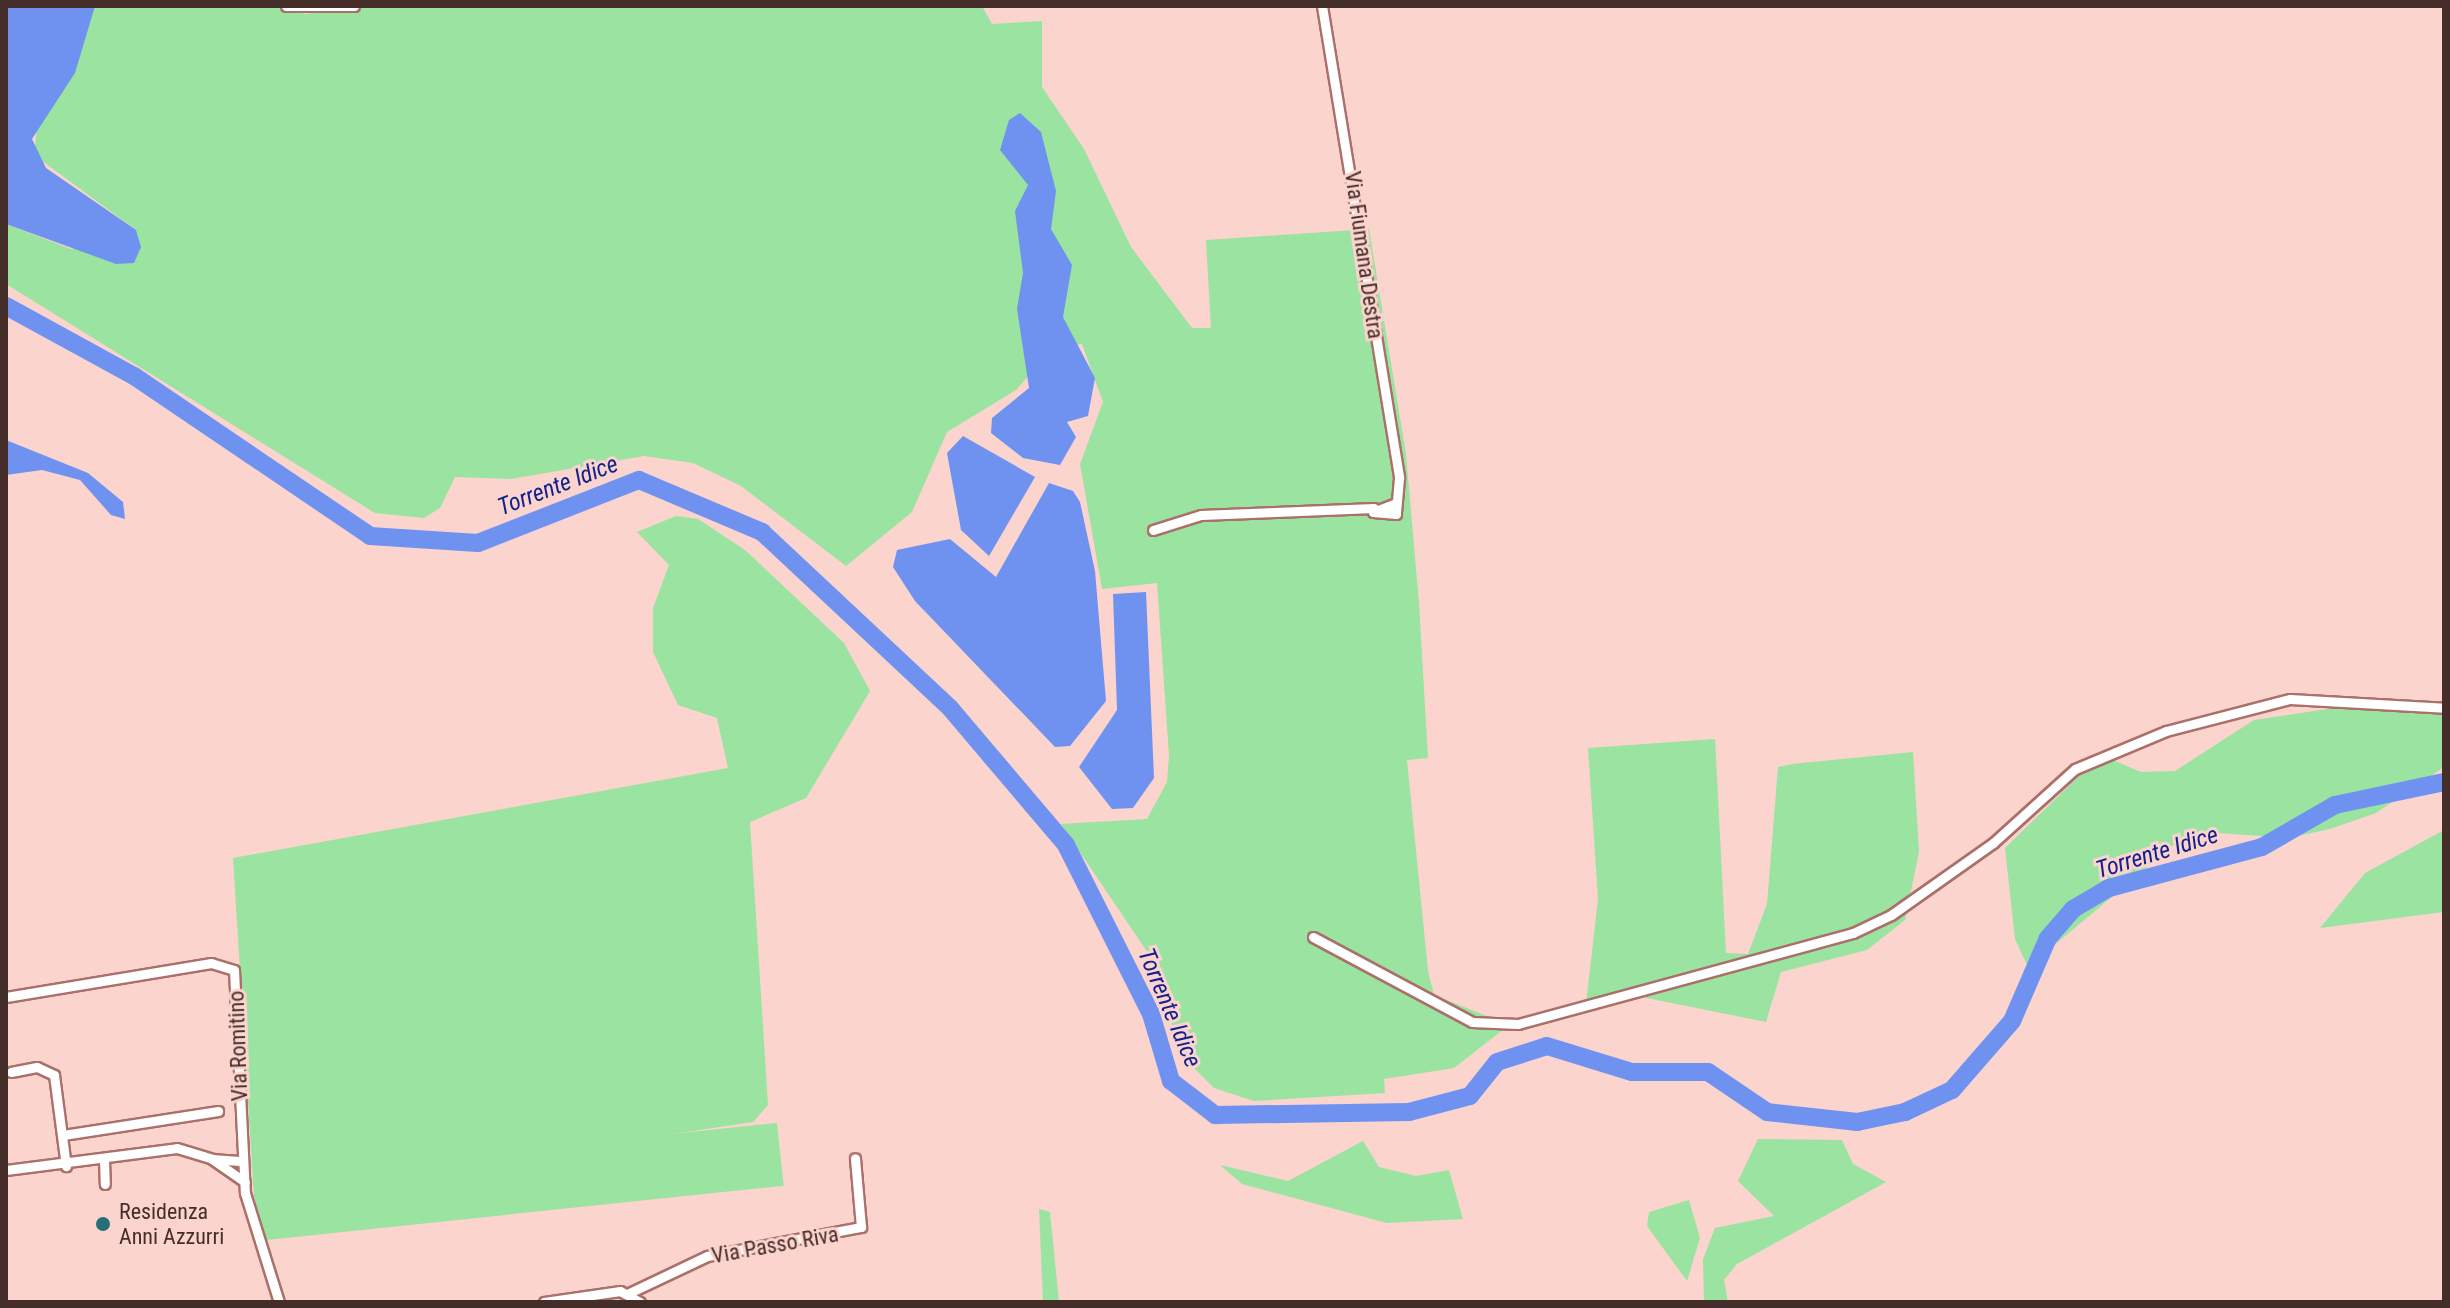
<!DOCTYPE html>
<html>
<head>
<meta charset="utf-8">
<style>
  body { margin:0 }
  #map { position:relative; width:2450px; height:1308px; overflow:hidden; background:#fbd4ce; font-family:"Roboto Condensed",sans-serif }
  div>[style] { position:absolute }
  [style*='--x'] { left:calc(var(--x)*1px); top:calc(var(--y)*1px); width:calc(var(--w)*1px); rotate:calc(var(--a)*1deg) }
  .green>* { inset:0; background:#9ae3a1; transform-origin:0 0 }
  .water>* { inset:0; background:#6f92f1 }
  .river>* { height:18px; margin:-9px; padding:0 9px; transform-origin:9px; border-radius:9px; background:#6f92f1 }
  .roads { filter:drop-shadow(2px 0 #aa7069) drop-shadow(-2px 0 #aa7069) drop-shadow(0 2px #aa7069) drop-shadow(0 -2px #aa7069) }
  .minor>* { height:9px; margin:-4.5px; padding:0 4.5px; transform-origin:4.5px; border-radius:4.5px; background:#fff }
  .dots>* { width:22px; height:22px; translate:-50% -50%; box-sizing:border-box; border:4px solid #fbd4ce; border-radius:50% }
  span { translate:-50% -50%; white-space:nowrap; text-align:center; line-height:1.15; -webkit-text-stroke:6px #fbd4ce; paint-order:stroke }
  .street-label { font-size:22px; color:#452d2a }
  .poi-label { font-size:22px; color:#452d2a }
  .left { translate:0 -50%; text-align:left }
  .water-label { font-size:24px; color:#11228e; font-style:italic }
  .frame { position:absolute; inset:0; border:8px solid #452d2a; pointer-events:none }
</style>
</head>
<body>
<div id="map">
  <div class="green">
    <i style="clip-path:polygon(95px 6px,278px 6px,305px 14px,373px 6px,982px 6px,992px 24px,1042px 21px,1042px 87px,1084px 149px,1131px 247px,1192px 328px,1211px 328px,1206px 240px,1369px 229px,1406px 454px,1419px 603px,1428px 758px,1407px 760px,1428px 971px,1434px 995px,1509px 1025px,1454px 1068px,1384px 1079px,1385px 1093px,1254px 1101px,1214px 1088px,1188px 1062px,1152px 977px,1152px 959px,1061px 824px,1147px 819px,1167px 782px,1169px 755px,1157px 583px,1102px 589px,1080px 464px,1103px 402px,1082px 344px,1054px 347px,1016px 390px,947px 432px,912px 512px,846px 566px,741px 486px,693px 463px,644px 456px,511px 479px,455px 477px,440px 508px,424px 518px,375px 513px,6px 284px,6px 224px,71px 249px,136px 230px,34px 155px,37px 126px)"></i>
    <i style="clip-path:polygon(676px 516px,698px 519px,745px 550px,844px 643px,870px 691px,806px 798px,750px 822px,768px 1105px,753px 1122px,254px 1197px,233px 858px,728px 768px,717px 718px,678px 705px,653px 652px,653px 608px,669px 565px,637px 532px)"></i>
    <i style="clip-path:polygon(2334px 708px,2444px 714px,2444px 767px,2376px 813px,2330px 829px,2288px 838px,2218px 833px,2175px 844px,2028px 967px,2015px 939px,2005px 848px,2084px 771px,2108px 758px,2141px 772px,2175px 771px,2254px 720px)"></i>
    <i style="clip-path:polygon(1715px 739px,1726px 953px,1748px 954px,1767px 904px,1778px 767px,1792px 764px,1913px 752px,1919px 852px,1905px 920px,1867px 950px,1781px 972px,1766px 1022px,1637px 996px,1586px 1004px,1598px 899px,1588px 748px)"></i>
    <i style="clip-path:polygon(2444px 830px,2444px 912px,2320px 928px,2365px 873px)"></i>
    <i style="left:777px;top:1123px;width:63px;height:527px;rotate:84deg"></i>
    <i style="clip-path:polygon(1758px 1139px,1842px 1140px,1853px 1164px,1886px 1182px,1737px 1264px,1724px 1280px,1728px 1302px,1704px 1302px,1703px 1259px,1715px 1228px,1774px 1216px,1738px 1181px)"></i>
    <i style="clip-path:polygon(1363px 1141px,1379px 1167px,1416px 1176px,1449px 1170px,1463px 1219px,1387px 1223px,1242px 1184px,1220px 1165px,1288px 1181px)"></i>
    <i style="clip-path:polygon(1689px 1200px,1700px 1238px,1687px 1281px,1647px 1226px,1649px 1212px)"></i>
    <i style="clip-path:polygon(1039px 1209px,1050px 1212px,1059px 1302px,1043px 1302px)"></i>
  </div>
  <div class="water">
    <i style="clip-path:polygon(6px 6px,95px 6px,75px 73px,32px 139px,46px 168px,136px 230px,141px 247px,134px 263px,116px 264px,6px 224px)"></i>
    <i style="clip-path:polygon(1020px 113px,1041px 132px,1056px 191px,1051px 229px,1072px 265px,1063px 317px,1095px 378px,1088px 416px,1067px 422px,1076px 437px,1060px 465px,1023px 458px,991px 433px,992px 418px,1029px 388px,1017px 309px,1023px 273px,1015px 211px,1028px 185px,1000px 150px,1009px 120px)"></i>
    <i style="clip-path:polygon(963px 436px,1035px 477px,989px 556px,961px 530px,947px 453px)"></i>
    <i style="clip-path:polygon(6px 440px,88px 473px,123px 502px,125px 519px,111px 515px,80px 480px,42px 470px,6px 475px)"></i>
    <i style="clip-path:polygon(1049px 483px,1073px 491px,1080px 502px,1095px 571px,1106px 701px,1070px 746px,1055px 747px,915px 601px,893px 567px,897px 550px,950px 539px,996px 577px)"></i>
    <i style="clip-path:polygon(1146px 592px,1154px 778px,1133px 808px,1112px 809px,1079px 767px,1117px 710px,1113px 594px)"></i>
  </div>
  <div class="river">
    <i style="--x:6;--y:306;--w:146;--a:28.7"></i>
    <i style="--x:134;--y:376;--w:285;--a:34.1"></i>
    <i style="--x:370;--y:536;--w:108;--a:3.7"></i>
    <i style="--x:478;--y:543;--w:173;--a:-21.4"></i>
    <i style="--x:639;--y:480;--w:134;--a:22.9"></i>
    <i style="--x:762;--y:532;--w:258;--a:43.1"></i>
    <i style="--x:950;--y:708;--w:180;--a:49.7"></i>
    <i style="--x:1066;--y:845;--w:189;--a:63.3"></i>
    <i style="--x:1151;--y:1014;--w:70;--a:73.4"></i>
    <i style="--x:1171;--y:1081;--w:56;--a:37.7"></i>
    <i style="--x:1215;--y:1115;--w:194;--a:-0.9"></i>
    <i style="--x:1409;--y:1112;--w:63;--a:-14.7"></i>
    <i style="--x:1470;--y:1096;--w:43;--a:-51.5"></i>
    <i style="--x:1497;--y:1062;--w:52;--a:-17.7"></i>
    <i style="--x:1547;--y:1046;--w:89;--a:17"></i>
    <i style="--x:1632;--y:1072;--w:76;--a:0"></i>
    <i style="--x:1708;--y:1072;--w:71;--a:34.1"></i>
    <i style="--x:1767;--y:1112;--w:91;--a:6.3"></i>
    <i style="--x:1857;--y:1122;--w:49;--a:-11.8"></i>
    <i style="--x:1905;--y:1112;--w:52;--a:-25.1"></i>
    <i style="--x:1952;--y:1090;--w:91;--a:-49"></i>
    <i style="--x:2012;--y:1021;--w:90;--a:-66.6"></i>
    <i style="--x:2048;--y:938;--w:38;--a:-49"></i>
    <i style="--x:2073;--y:909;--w:42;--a:-30.3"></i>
    <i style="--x:2109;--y:888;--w:158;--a:-15"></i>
    <i style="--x:2262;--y:847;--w:84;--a:-29.9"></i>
    <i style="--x:2335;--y:805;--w:111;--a:-11.9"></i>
  </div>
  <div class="roads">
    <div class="minor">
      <i style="--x:286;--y:6;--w:68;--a:0"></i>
      <i style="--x:1322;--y:6;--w:478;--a:80.7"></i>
      <i style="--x:1399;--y:478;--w:36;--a:95"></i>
      <i style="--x:1396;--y:514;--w:23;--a:-175"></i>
      <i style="--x:1373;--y:512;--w:25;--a:-21"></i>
      <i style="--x:1153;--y:530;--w:50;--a:-17.4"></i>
      <i style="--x:1201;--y:515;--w:173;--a:-2.3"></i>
      <i style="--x:1313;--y:937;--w:180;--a:28.1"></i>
      <i style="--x:1472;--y:1022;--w:46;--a:2.5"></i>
      <i style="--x:1518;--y:1024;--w:347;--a:-15.2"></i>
      <i style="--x:1853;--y:933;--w:42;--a:-25.3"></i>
      <i style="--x:1891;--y:915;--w:125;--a:-35.2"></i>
      <i style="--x:1993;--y:843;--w:110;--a:-42.1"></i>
      <i style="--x:2075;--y:769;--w:99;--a:-22.7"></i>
      <i style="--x:2166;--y:731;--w:128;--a:-14.5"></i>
      <i style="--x:2290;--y:699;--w:154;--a:3.3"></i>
      <i style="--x:6;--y:997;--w:208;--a:-9.4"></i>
      <i style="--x:211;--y:963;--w:24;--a:17"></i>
      <i style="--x:234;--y:970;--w:223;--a:87.2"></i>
      <i style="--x:245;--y:1193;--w:114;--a:72.7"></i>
      <i style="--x:11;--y:1072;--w:26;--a:-11"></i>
      <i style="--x:37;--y:1067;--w:19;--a:25"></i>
      <i style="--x:54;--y:1075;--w:92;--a:82.5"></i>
      <i style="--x:63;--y:1135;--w:157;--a:-8.8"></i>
      <i style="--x:212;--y:1159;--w:31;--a:4"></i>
      <i style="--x:104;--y:1160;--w:24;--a:88"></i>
      <i style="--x:6;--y:1170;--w:172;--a:-7.3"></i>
      <i style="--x:177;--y:1148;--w:37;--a:17"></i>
      <i style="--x:212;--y:1159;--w:40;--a:34.9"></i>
      <i style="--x:627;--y:1294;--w:89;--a:-25.4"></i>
      <i style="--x:707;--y:1256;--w:157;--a:-10.7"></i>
      <i style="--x:861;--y:1227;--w:69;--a:-95"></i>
      <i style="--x:544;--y:1302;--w:77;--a:-8.2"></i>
      <i style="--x:620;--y:1291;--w:23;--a:29"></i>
    </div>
  </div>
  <div class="dots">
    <i style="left:103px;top:1224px;background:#266f79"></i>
  </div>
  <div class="street-label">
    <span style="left:1364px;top:255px;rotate:82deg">Via Fiumana Destra</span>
    <span style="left:238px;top:1046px;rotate:-92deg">Via Romitino</span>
    <span style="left:775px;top:1245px;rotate:-10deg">Via Passo Riva</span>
  </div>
  <div class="poi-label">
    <span class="left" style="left:119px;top:1224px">Residenza<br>Anni Azzurri</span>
  </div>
  <div class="water-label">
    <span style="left:558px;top:486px;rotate:-21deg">Torrente Idice</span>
    <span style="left:2157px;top:853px;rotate:-17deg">Torrente Idice</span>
    <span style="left:1169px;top:1008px;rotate:67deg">Torrente Idice</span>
  </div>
  <div class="frame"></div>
</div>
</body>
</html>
